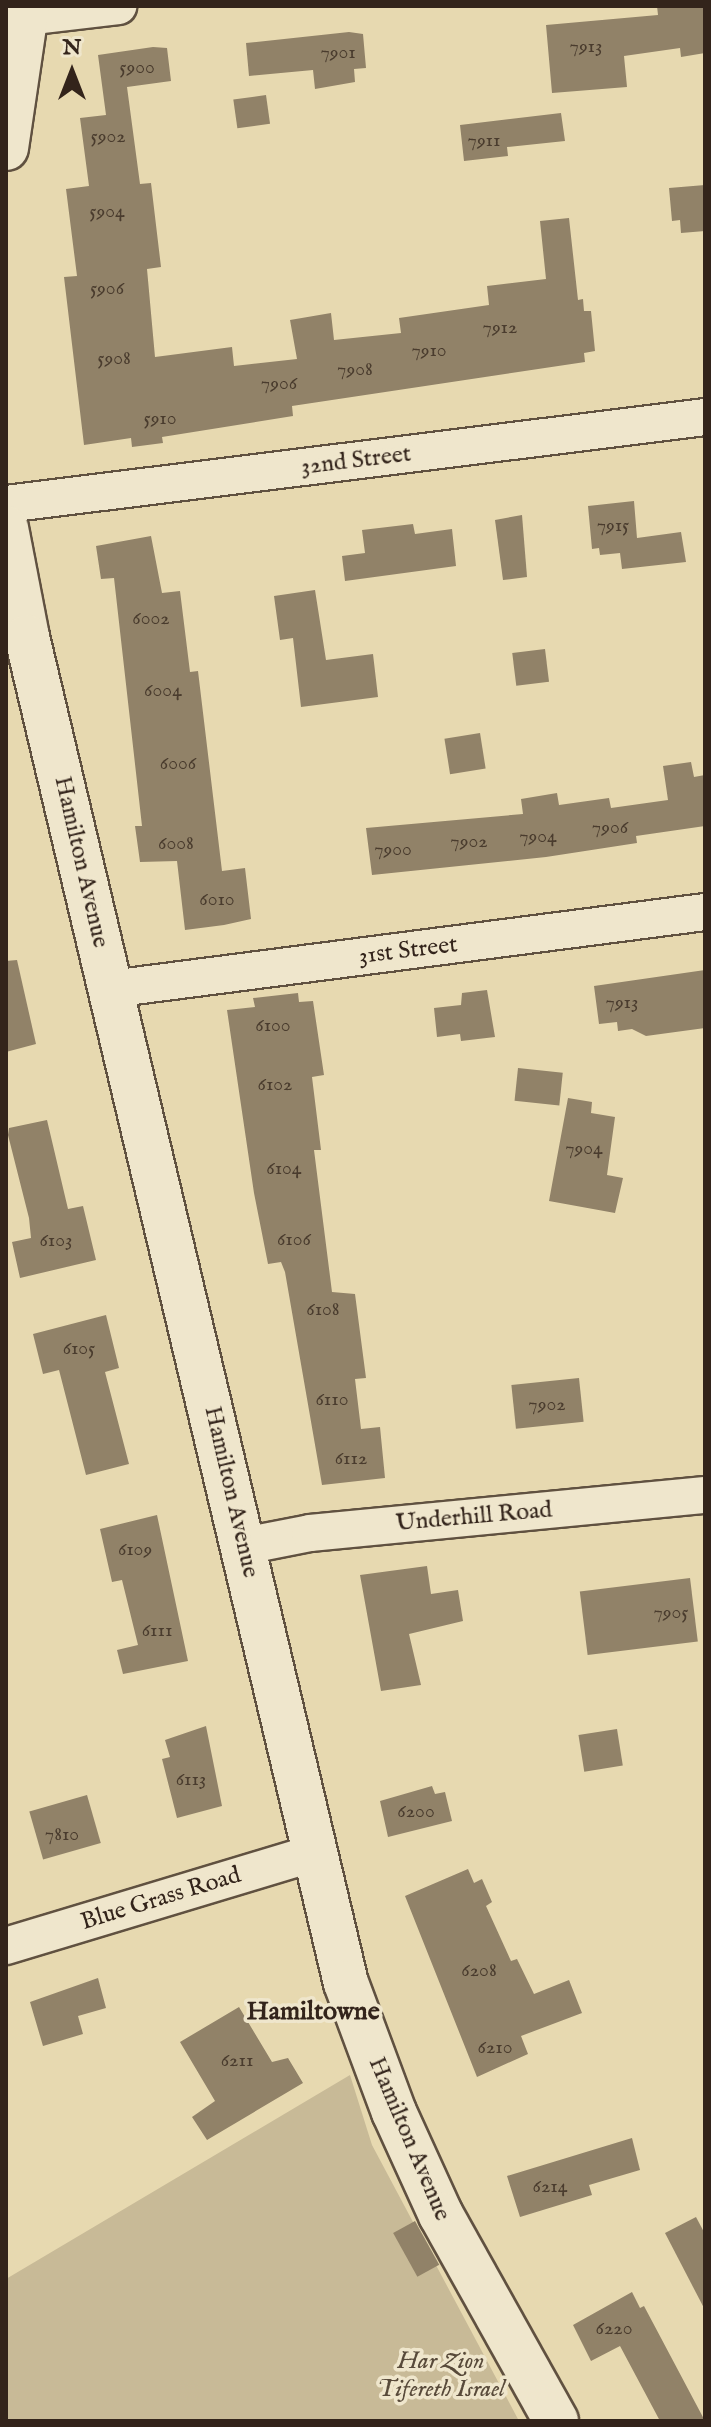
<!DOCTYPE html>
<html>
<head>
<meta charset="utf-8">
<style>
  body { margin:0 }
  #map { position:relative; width:711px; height:2427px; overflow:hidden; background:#e7d9b0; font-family:"IM FELL English",serif }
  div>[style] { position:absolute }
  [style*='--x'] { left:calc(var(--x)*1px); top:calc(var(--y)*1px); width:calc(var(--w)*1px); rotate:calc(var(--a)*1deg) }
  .green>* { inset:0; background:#c8ba97 }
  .building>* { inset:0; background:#918268; transform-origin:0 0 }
  .roads { filter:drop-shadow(2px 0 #605140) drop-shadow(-2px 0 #605140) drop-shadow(0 2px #605140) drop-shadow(0 -2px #605140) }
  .street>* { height:36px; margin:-18px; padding:0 18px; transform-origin:18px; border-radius:18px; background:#efe6cc }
  .secondary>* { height:44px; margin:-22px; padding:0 22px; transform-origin:22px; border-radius:22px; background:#efe6cc }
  span { translate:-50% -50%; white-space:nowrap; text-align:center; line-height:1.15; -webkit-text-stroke:7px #efe6cc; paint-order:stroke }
  .number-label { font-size:20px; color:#4a3c2e }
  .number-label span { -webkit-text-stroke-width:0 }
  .street-label { font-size:24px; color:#33241b }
  .park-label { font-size:24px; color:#584a3a; font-style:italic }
  .neighbourhood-label { font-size:26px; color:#33241b; font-weight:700 }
  .frame { position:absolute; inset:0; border:8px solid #33241b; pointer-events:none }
  .north { position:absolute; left:32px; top:32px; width:80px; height:80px; -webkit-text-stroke:6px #efe6cc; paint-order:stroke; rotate:0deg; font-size:22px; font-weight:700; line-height:32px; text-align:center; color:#33241b }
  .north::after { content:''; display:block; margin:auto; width:28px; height:36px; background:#33241b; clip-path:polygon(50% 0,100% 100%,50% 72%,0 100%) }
</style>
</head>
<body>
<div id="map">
  <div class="green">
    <i style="clip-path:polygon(350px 2075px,372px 2145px,519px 2421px,6px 2421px,6px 2279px)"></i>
  </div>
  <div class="building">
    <i style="clip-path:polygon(657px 6px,703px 6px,705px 53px,681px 57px,680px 48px,624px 56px,627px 87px,552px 93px,546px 25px,658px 15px)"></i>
    <i style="clip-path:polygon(349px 32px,363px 34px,366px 68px,354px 69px,355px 82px,315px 89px,313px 70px,249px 76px,246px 43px)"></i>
    <i style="clip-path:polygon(153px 47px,167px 48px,171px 81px,127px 87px,140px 184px,151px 183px,161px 267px,147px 269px,155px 357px,232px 347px,234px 366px,297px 359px,290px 320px,331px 313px,334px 340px,401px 333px,399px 318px,489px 305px,487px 286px,546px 279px,540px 221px,569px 218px,578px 300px,583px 299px,584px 311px,591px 311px,595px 351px,584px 353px,585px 362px,292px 406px,293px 416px,162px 437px,163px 443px,132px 447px,131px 438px,84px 445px,64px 277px,77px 276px,66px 189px,89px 186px,80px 118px,106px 115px,98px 55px)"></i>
    <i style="left:266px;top:95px;width:29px;height:33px;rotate:82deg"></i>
    <i style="clip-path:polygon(561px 113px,565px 141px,507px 147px,508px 156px,464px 161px,460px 125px)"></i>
    <i style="clip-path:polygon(705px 185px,705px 231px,681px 233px,680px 220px,672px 221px,669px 188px)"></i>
    <i style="clip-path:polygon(634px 501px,637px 538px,681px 532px,686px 562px,622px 569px,620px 553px,600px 555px,599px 548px,592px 549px,588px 506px)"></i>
    <i style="clip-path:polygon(522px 515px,527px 577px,503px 580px,495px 520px)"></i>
    <i style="clip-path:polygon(413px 524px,415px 534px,452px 529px,456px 566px,345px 581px,342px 556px,365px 553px,362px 530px)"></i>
    <i style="clip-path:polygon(151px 536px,162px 593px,180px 591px,190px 672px,198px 671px,222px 871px,245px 868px,251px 919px,224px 925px,185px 930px,177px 861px,140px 862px,135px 826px,142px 826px,114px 578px,101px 579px,96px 546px)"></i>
    <i style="clip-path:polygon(315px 590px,326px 660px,373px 654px,378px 697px,301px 707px,293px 638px,280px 640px,274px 596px)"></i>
    <i style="left:545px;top:649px;width:33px;height:33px;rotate:83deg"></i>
    <i style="left:480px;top:733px;width:36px;height:36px;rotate:81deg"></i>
    <i style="clip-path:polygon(691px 762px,694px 777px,705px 775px,705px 826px,636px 836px,637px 843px,546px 857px,372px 875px,366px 828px,523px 814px,521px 799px,557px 793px,559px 805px,609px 798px,611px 808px,668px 800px,663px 766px)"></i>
    <i style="clip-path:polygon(17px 960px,36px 1044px,6px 1052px,6px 961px)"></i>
    <i style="clip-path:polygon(705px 970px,705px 1028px,646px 1036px,632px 1029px,618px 1031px,617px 1022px,599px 1024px,594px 986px)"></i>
    <i style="clip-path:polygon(487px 990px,495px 1037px,461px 1041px,460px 1034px,437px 1037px,434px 1008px,461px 1005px,462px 993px)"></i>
    <i style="clip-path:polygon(298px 993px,299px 1002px,313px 1001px,324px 1075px,312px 1077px,321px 1150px,314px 1150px,332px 1292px,355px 1294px,366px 1378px,355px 1379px,361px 1429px,380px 1427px,385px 1478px,322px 1485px,285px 1272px,281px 1262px,268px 1264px,254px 1193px,227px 1010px,255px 1007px,253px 998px)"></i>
    <i style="left:518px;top:1068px;width:45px;height:33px;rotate:6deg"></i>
    <i style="clip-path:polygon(568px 1098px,592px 1102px,591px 1113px,615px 1117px,607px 1175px,623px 1178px,615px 1213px,549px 1201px)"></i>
    <i style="clip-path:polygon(47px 1120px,68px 1209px,83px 1206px,96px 1260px,20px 1278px,12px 1242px,31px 1238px,29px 1218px,8px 1135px,9px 1128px)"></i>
    <i style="clip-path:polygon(106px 1315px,119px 1368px,105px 1372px,129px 1464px,86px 1475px,59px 1370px,43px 1374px,33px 1334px)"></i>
    <i style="left:579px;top:1378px;width:44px;height:68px;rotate:84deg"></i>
    <i style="clip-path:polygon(157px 1515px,188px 1661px,123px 1674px,117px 1650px,138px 1645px,122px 1580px,112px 1582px,100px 1529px)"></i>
    <i style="clip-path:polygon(427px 1566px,431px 1594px,458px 1590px,463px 1621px,409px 1634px,421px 1685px,381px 1691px,360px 1575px)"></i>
    <i style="left:690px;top:1578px;width:64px;height:111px;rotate:83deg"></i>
    <i style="clip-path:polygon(206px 1726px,222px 1806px,177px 1818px,162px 1759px,170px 1757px,165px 1740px)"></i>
    <i style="left:617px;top:1729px;width:37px;height:39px;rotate:81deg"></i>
    <i style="clip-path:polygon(432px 1786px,435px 1794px,445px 1792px,452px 1821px,388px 1837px,380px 1801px)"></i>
    <i style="left:87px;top:1795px;width:50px;height:60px;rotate:74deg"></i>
    <i style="clip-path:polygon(468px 1869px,474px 1883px,482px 1879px,492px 1902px,486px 1906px,511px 1961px,517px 1959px,534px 1994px,569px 1980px,582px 2013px,521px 2036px,528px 2054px,477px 2077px,405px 1896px)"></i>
    <i style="clip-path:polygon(98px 1978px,106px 2008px,78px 2016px,83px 2034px,43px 2046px,30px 2002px)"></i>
    <i style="clip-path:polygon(239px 2007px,272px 2062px,288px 2058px,303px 2083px,207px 2140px,192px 2117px,215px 2101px,180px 2042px)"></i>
    <i style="clip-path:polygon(632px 2138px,640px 2170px,589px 2185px,592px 2195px,520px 2217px,507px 2176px)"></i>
    <i style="clip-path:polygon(696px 2217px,705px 2234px,705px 2310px,665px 2233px)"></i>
    <i style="left:415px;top:2221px;width:50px;height:25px;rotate:61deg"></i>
    <i style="clip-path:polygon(632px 2292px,640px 2308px,644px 2306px,705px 2421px,660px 2421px,620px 2346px,591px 2361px,573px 2325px)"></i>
  </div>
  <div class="roads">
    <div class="street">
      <i style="--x:25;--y:17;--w:94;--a:-6.7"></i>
      <i style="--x:6;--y:504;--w:704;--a:-7.09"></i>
      <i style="--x:111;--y:989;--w:599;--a:-7.39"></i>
      <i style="--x:244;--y:1546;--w:67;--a:-11.1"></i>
      <i style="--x:310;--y:1533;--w:397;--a:-5.5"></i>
      <i style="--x:6;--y:1946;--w:323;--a:-16.8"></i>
    </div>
    <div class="secondary">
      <i style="--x:6;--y:148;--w:144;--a:-81.6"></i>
      <i style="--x:6;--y:528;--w:111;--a:79.1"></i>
      <i style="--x:27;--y:637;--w:1383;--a:76.67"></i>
      <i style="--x:346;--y:1983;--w:138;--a:69.6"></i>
      <i style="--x:394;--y:2112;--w:113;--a:65.5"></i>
      <i style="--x:441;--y:2215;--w:236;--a:60.8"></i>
    </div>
  </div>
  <div class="number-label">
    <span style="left:586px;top:46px">7913</span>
    <span style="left:338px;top:52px">7901</span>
    <span style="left:137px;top:67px">5900</span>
    <span style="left:108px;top:136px">5902</span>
    <span style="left:484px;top:140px">7911</span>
    <span style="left:107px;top:211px">5904</span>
    <span style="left:107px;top:288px">5906</span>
    <span style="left:500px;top:327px">7912</span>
    <span style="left:429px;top:350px">7910</span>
    <span style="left:114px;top:358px">5908</span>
    <span style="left:355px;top:369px">7908</span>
    <span style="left:279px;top:383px">7906</span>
    <span style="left:160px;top:418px">5910</span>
    <span style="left:613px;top:525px">7915</span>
    <span style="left:151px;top:618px">6002</span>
    <span style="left:163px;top:690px">6004</span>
    <span style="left:178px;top:763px">6006</span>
    <span style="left:610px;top:827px">7906</span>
    <span style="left:538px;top:836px">7904</span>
    <span style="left:469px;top:841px">7902</span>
    <span style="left:176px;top:843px">6008</span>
    <span style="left:393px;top:849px">7900</span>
    <span style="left:217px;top:899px">6010</span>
    <span style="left:622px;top:1002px">7913</span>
    <span style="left:273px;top:1025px">6100</span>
    <span style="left:275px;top:1084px">6102</span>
    <span style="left:584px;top:1148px">7904</span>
    <span style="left:284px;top:1168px">6104</span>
    <span style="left:294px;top:1239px">6106</span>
    <span style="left:56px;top:1240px">6103</span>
    <span style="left:323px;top:1309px">6108</span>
    <span style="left:79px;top:1348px">6105</span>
    <span style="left:332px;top:1399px">6110</span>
    <span style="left:547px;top:1404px">7902</span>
    <span style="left:351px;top:1458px">6112</span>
    <span style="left:135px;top:1549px">6109</span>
    <span style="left:671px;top:1612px">7905</span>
    <span style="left:157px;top:1630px">6111</span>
    <span style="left:191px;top:1779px">6113</span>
    <span style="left:416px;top:1811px">6200</span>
    <span style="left:62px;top:1834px">7810</span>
    <span style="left:479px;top:1970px">6208</span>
    <span style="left:495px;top:2047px">6210</span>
    <span style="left:237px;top:2060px">6211</span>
    <span style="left:550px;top:2186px">6214</span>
    <span style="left:614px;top:2328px">6220</span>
  </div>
  <div class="street-label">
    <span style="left:356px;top:461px;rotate:-7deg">32nd Street</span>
    <span style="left:81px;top:862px;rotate:77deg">Hamilton Avenue</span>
    <span style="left:408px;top:951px;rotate:-7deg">31st Street</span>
    <span style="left:231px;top:1492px;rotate:77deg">Hamilton Avenue</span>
    <span style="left:474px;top:1517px;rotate:-5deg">Underhill Road</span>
    <span style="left:161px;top:1899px;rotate:-17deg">Blue Grass Road</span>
    <span style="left:409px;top:2139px;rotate:67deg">Hamilton Avenue</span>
  </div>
  <div class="park-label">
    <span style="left:441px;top:2376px">Har Zion<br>Tifereth Israel</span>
  </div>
  <div class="neighbourhood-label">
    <span style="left:313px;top:2012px">Hamiltowne</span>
  </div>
  <div class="frame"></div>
  <div class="north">N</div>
</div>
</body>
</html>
